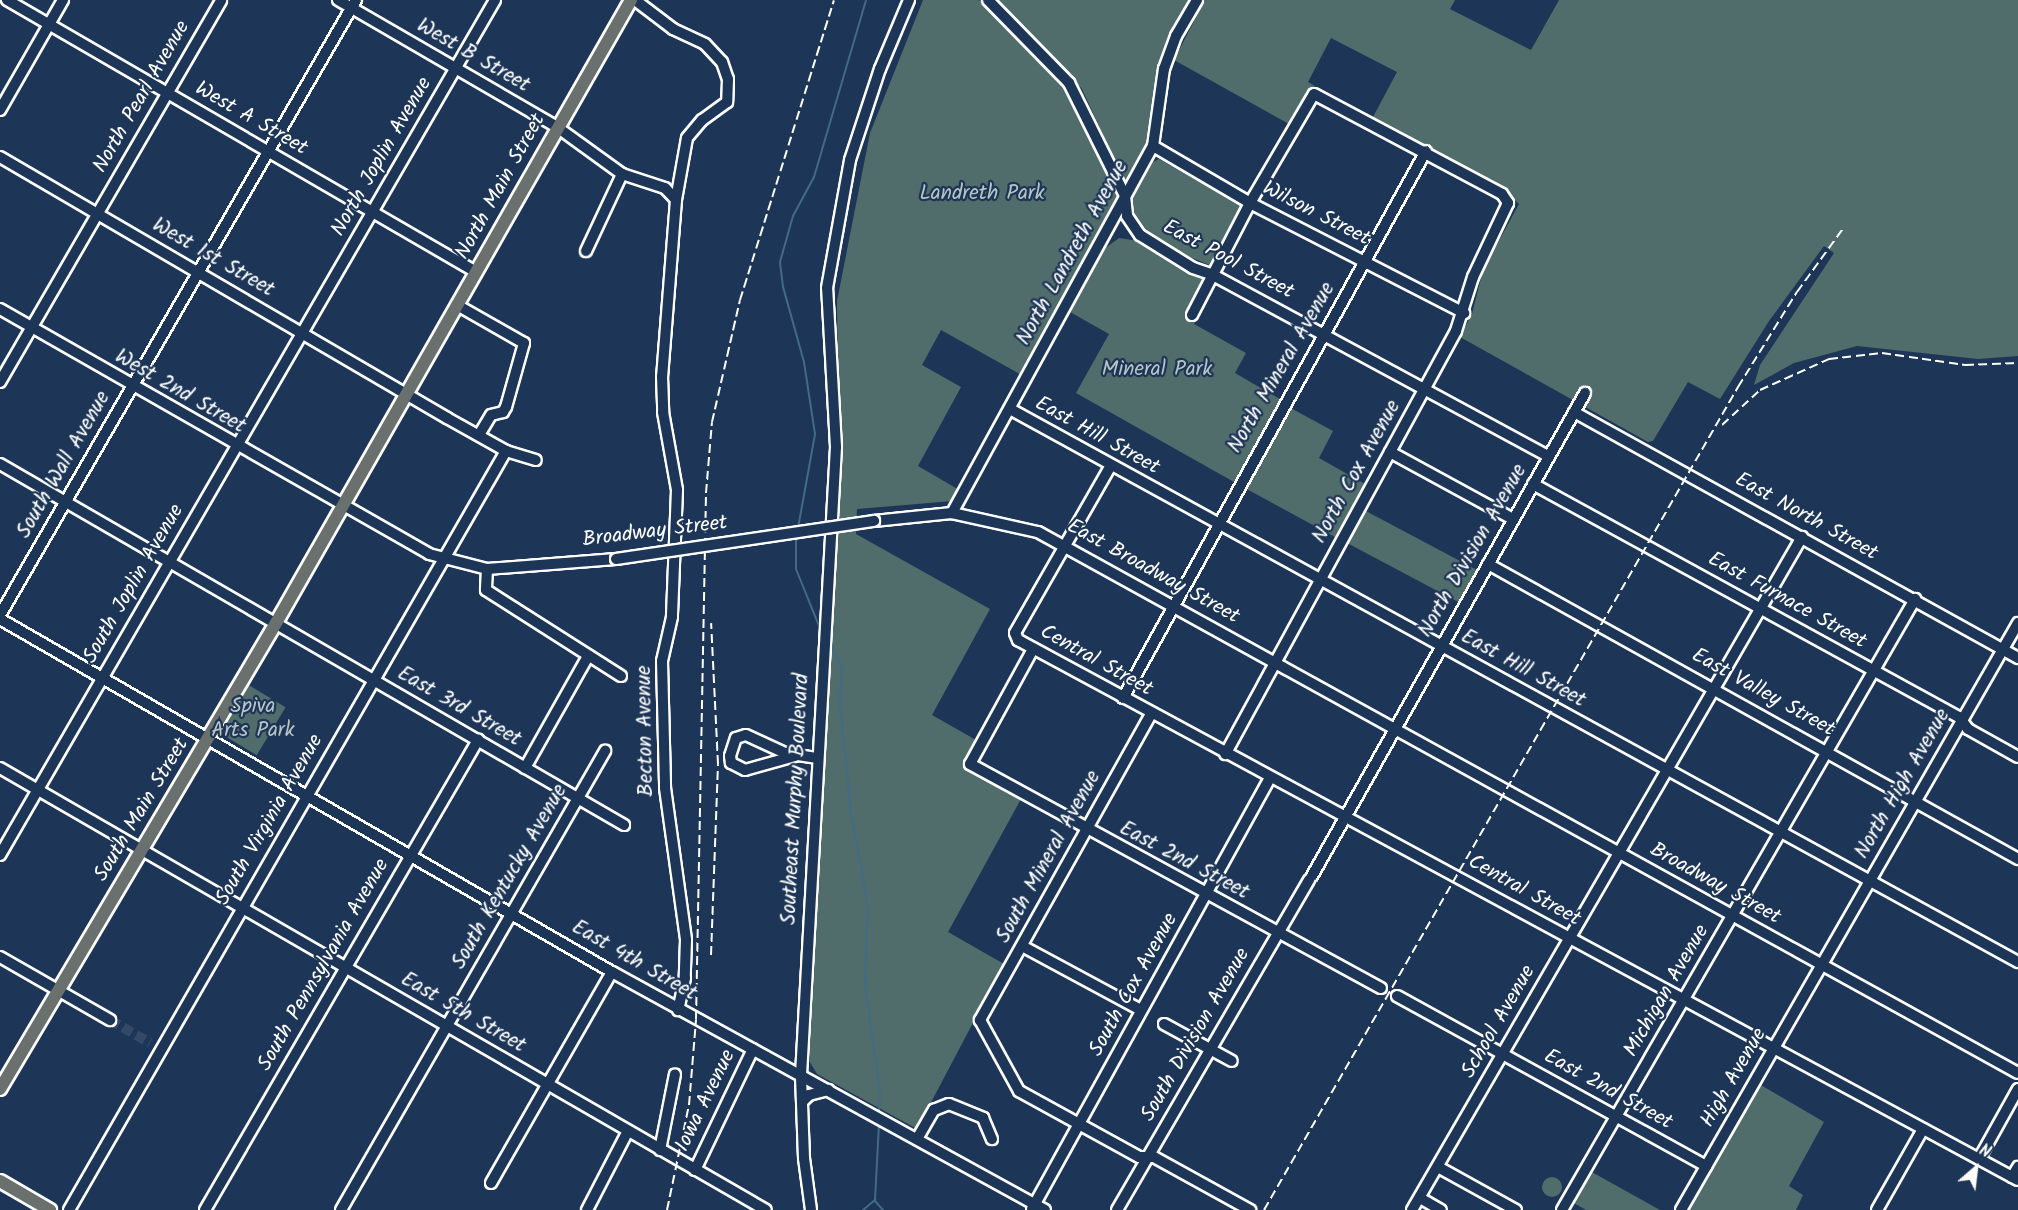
<!DOCTYPE html>
<html>
<head>
<meta charset="utf-8">
<style>
  body { margin:0 }
  #map { position:relative; width:2018px; height:1210px; overflow:hidden; background:#1d3557; font-family:Kalam,sans-serif }
  div>[style] { position:absolute }
  [style*='--x'] { left:calc(var(--x)*1px); top:calc(var(--y)*1px); width:calc(var(--w)*1px); rotate:calc(var(--a)*1deg) }
  .green>* { inset:0; background:#506d6c; transform-origin:0 0 }
  .round { border-radius:50% }
  .stream>* { height:2px; margin:-1px; padding:0 1px; transform-origin:1px; border-radius:1px; background:#416b88 }
  .minor-tunnel>* { height:10px; margin-top:-5px; transform-origin:0; background:repeating-linear-gradient(90deg,#344968 0 10px,transparent 0 15px) }
  .roads { filter:drop-shadow(2px 0 #fff) drop-shadow(-2px 0 #fff) drop-shadow(0 2px #fff) drop-shadow(0 -2px #fff) }
  .minor>* { height:10px; margin:-5px; padding:0 5px; transform-origin:5px; border-radius:5px; background:#1d3557 }
  .major>* { height:12px; margin:-6px; padding:0 6px; transform-origin:6px; border-radius:6px; background:#6a706d }
  .rail>* { height:2px; margin-top:-1px; transform-origin:0; background:repeating-linear-gradient(90deg,#fff 0 9px,transparent 0 13.5px) }
  .bridges { filter:drop-shadow(2px 0 #fff) drop-shadow(-2px 0 #fff) drop-shadow(0 2px #fff) drop-shadow(0 -2px #fff) }
  .minor-bridge>* { height:10px; margin:-5px; padding:0 5px; transform-origin:5px; border-radius:5px; background:#1d3557 }
  span { translate:-50% -50%; white-space:nowrap; text-align:center; line-height:1.15; -webkit-text-stroke:4.5px #1d3557; paint-order:stroke }
  .street-label { font-size:21px; color:#fff }
  .park-label { font-size:21px; color:#b9c5c4 }
  .north { position:absolute; left:1946px; top:1138px; width:60px; height:60px; -webkit-text-stroke:4px #1d3557; paint-order:stroke; rotate:28deg; font-size:16px; font-weight:700; line-height:24px; text-align:center; color:#fff }
  .north::after { content:''; display:block; margin:auto; width:21px; height:27px; background:#fff; clip-path:polygon(50% 0,100% 100%,50% 72%,0 100%) }
</style>
</head>
<body>
<div id="map">
  <div class="green">
    <i style="clip-path:polygon(923px 0,979px 0,1064px 87px,1120px 197px,1025px 377px,941px 330px,922px 365px,961px 387px,918px 466px,961px 491px,953px 501px,857px 509px,856px 534px,990px 609px,932px 715px,976px 740px,967px 759px,972px 771px,1021px 799px,948px 932px,1004px 964px,917px 1129px,817px 1074px,808px 1059px,839px 475px,837px 301px,870px 133px)"></i>
    <i style="clip-path:polygon(998px 0,1199px 0,1167px 73px,1158px 127px,1133px 183px,1124px 180px,1082px 89px)"></i>
    <i style="clip-path:polygon(1205px 0,1455px 0,1450px 9px,1531px 50px,1559px 0,2018px 0,2018px 356px,1978px 359px,1857px 346px,1794px 363px,1754px 385px,1760px 365px,1834px 253px,1824px 246px,1769px 321px,1720px 399px,1688px 382px,1653px 441px,1648px 442px,1460px 337px,1472px 314px,1483px 270px,1519px 204px,1503px 189px,1373px 117px,1397px 72px,1331px 38px,1308px 82px,1315px 86px,1289px 124px,1174px 60px)"></i>
    <i style="clip-path:polygon(1159px 159px,1242px 206px,1212px 266px,1168px 248px,1150px 236px,1133px 217px,1132px 200px,1153px 162px)"></i>
    <i style="clip-path:polygon(1119px 238px,1138px 241px,1217px 281px,1194px 324px,1246px 353px,1235px 373px,1280px 399px,1234px 482px,1076px 393px,1109px 334px,1070px 312px,1104px 249px)"></i>
    <i style="clip-path:polygon(1287px 406px,1333px 431px,1319px 458px,1365px 484px,1335px 537px,1241px 486px)"></i>
    <i style="left:1364px;top:510px;width:128px;height:37px;rotate:28deg"></i>
    <i style="left:247px;top:684px;width:45px;height:56px;rotate:31deg"></i>
    <i style="clip-path:polygon(1759px 1084px,1824px 1122px,1789px 1186px,1803px 1195px,1796px 1210px,1686px 1210px)"></i>
    <i style="clip-path:polygon(1590px 1171px,1660px 1210px,1586px 1210px,1572px 1202px)"></i>
    <i class="round" style="left:1542px;top:1177px;width:20px;height:20px"></i>
  </div>
  <div class="stream">
    <i style="--x:798;--y:528;--w:96;--a:-79.7"></i>
    <i style="--x:815;--y:434;--w:73;--a:-98.7"></i>
    <i style="--x:804;--y:362;--w:78;--a:-105.6"></i>
    <i style="--x:783;--y:287;--w:25;--a:-97"></i>
    <i style="--x:780;--y:262;--w:48;--a:-74.2"></i>
    <i style="--x:793;--y:216;--w:44;--a:-61.7"></i>
    <i style="--x:814;--y:177;--w:184;--a:-73.6"></i>
    <i style="--x:796;--y:537;--w:32;--a:90"></i>
    <i style="--x:796;--y:569;--w:67;--a:68"></i>
    <i style="--x:829;--y:643;--w:26;--a:61"></i>
    <i style="--x:842;--y:666;--w:38;--a:93"></i>
    <i style="--x:840;--y:704;--w:109;--a:84.2"></i>
    <i style="--x:851;--y:812;--w:97;--a:80"></i>
    <i style="--x:868;--y:908;--w:75;--a:92.3"></i>
    <i style="--x:865;--y:983;--w:110;--a:82.2"></i>
    <i style="--x:880;--y:1092;--w:22;--a:93"></i>
    <i style="--x:875;--y:1201;--w:12;--a:48"></i>
    <i style="--x:863;--y:1210;--w:16;--a:-40"></i>
    <i style="--x:875;--y:1200;--w:77;--a:-87"></i>
  </div>
  <div class="minor-tunnel">
    <i style="--x:110;--y:1020;--w:46;--a:29.9"></i>
  </div>
  <div class="roads">
    <div class="minor">
      <i style="--x:7;--y:0;--w:542;--a:30.11"></i>
      <i style="--x:338;--y:0;--w:253;--a:30.1"></i>
      <i style="--x:557;--y:127;--w:80;--a:35.9"></i>
      <i style="--x:622;--y:174;--w:45;--a:18"></i>
      <i style="--x:665;--y:188;--w:16;--a:47"></i>
      <i style="--x:676;--y:200;--w:177;--a:94.5"></i>
      <i style="--x:662;--y:376;--w:36;--a:88"></i>
      <i style="--x:663;--y:412;--w:79;--a:79.8"></i>
      <i style="--x:677;--y:490;--w:127;--a:92.3"></i>
      <i style="--x:672;--y:617;--w:45;--a:102.8"></i>
      <i style="--x:662;--y:661;--w:127;--a:88.6"></i>
      <i style="--x:665;--y:788;--w:153;--a:82.1"></i>
      <i style="--x:686;--y:940;--w:38;--a:92"></i>
      <i style="--x:685;--y:978;--w:33;--a:102"></i>
      <i style="--x:635;--y:0;--w:48;--a:37.3"></i>
      <i style="--x:673;--y:29;--w:35;--a:25"></i>
      <i style="--x:705;--y:44;--w:25;--a:47"></i>
      <i style="--x:722;--y:62;--w:18;--a:71"></i>
      <i style="--x:728;--y:79;--w:23;--a:92"></i>
      <i style="--x:727;--y:102;--w:31;--a:144"></i>
      <i style="--x:702;--y:120;--w:23;--a:130"></i>
      <i style="--x:687;--y:138;--w:63;--a:100.1"></i>
      <i style="--x:988;--y:0;--w:116;--a:45.7"></i>
      <i style="--x:1069;--y:83;--w:126;--a:63.6"></i>
      <i style="--x:1125;--y:196;--w:20;--a:84"></i>
      <i style="--x:1127;--y:216;--w:23;--a:56"></i>
      <i style="--x:1140;--y:235;--w:62;--a:31.9"></i>
      <i style="--x:1193;--y:268;--w:21;--a:19"></i>
      <i style="--x:1213;--y:275;--w:382;--a:28.4"></i>
      <i style="--x:0;--y:110;--w:127;--a:-60.2"></i>
      <i style="--x:1153;--y:146;--w:113;--a:30.4"></i>
      <i style="--x:1250;--y:203;--w:241;--a:27.2"></i>
      <i style="--x:0;--y:157;--w:518;--a:30.28"></i>
      <i style="--x:447;--y:418;--w:68;--a:29.2"></i>
      <i style="--x:506;--y:451;--w:31;--a:17"></i>
      <i style="--x:586;--y:251;--w:85;--a:-64.9"></i>
      <i style="--x:457;--y:305;--w:77;--a:29.6"></i>
      <i style="--x:524;--y:343;--w:66;--a:105.7"></i>
      <i style="--x:506;--y:407;--w:6;--a:121"></i>
      <i style="--x:503;--y:412;--w:12;--a:166"></i>
      <i style="--x:491;--y:415;--w:23;--a:121"></i>
      <i style="--x:0;--y:309;--w:494;--a:29.7"></i>
      <i style="--x:429;--y:554;--w:60;--a:14.5"></i>
      <i style="--x:487;--y:569;--w:129;--a:-4.4"></i>
      <i style="--x:1192;--y:315;--w:126;--a:-62.6"></i>
      <i style="--x:1250;--y:203;--w:126;--a:-59.6"></i>
      <i style="--x:1314;--y:94;--w:213;--a:28"></i>
      <i style="--x:1502;--y:194;--w:11;--a:56"></i>
      <i style="--x:1508;--y:203;--w:82;--a:115.3"></i>
      <i style="--x:1473;--y:277;--w:57;--a:107.5"></i>
      <i style="--x:1456;--y:331;--w:482;--a:118.6"></i>
      <i style="--x:0;--y:382;--w:441;--a:-59.9"></i>
      <i style="--x:1010;--y:409;--w:1150;--a:28.75"></i>
      <i style="--x:1574;--y:412;--w:508;--a:28.99"></i>
      <i style="--x:1390;--y:452;--w:140;--a:28.6"></i>
      <i style="--x:0;--y:464;--w:721;--a:30.05"></i>
      <i style="--x:1110;--y:467;--w:191;--a:119.8"></i>
      <i style="--x:1015;--y:633;--w:8;--a:67"></i>
      <i style="--x:1018;--y:640;--w:1136;--a:28.37"></i>
      <i style="--x:1533;--y:484;--w:486;--a:28.7"></i>
      <i style="--x:1959;--y:717;--w:15;--a:53"></i>
      <i style="--x:1968;--y:729;--w:57;--a:29.2"></i>
      <i style="--x:952;--y:513;--w:418;--a:-61.3"></i>
      <i style="--x:1153;--y:146;--w:78;--a:-81.9"></i>
      <i style="--x:1164;--y:69;--w:35;--a:-70"></i>
      <i style="--x:1176;--y:36;--w:42;--a:-59.7"></i>
      <i style="--x:874;--y:521;--w:78;--a:-5.9"></i>
      <i style="--x:952;--y:513;--w:88;--a:12.5"></i>
      <i style="--x:1038;--y:532;--w:1119;--a:28.9"></i>
      <i style="--x:1488;--y:564;--w:607;--a:29.1"></i>
      <i style="--x:487;--y:569;--w:21;--a:93"></i>
      <i style="--x:486;--y:590;--w:160;--a:32.5"></i>
      <i style="--x:0;--y:615;--w:711;--a:-59.94"></i>
      <i style="--x:0;--y:619;--w:707;--a:29.98"></i>
      <i style="--x:612;--y:972;--w:494;--a:28.8"></i>
      <i style="--x:1033;--y:649;--w:131;--a:118.7"></i>
      <i style="--x:970;--y:764;--w:468;--a:28.6"></i>
      <i style="--x:1123;--y:698;--w:625;--a:-61.02"></i>
      <i style="--x:1151;--y:714;--w:351;--a:119.2"></i>
      <i style="--x:980;--y:1020;--w:81;--a:61.2"></i>
      <i style="--x:1019;--y:1091;--w:137;--a:28.8"></i>
      <i style="--x:1139;--y:1157;--w:15;--a:0"></i>
      <i style="--x:1154;--y:1157;--w:110;--a:28.9"></i>
      <i style="--x:795;--y:756;--w:52;--a:164.4"></i>
      <i style="--x:745;--y:770;--w:16;--a:-153"></i>
      <i style="--x:731;--y:763;--w:7;--a:-98"></i>
      <i style="--x:730;--y:756;--w:19;--a:-72"></i>
      <i style="--x:736;--y:738;--w:10;--a:-17"></i>
      <i style="--x:746;--y:735;--w:43;--a:24.8"></i>
      <i style="--x:785;--y:753;--w:33;--a:9"></i>
      <i style="--x:0;--y:768;--w:884;--a:29.99"></i>
      <i style="--x:525;--y:768;--w:129;--a:-60.6"></i>
      <i style="--x:0;--y:855;--w:988;--a:-59.93"></i>
      <i style="--x:1312;--y:876;--w:555;--a:-60.52"></i>
      <i style="--x:1022;--y:946;--w:135;--a:28.3"></i>
      <i style="--x:0;--y:957;--w:127;--a:29.8"></i>
      <i style="--x:1397;--y:996;--w:353;--a:28.8"></i>
      <i style="--x:1164;--y:1024;--w:77;--a:28.6"></i>
      <i style="--x:802;--y:1102;--w:10;--a:-45"></i>
      <i style="--x:809;--y:1095;--w:20;--a:-15"></i>
      <i style="--x:917;--y:1139;--w:34;--a:-60"></i>
      <i style="--x:934;--y:1110;--w:16;--a:-22"></i>
      <i style="--x:949;--y:1104;--w:37;--a:22"></i>
      <i style="--x:983;--y:1118;--w:23;--a:67"></i>
      <i style="--x:660;--y:1150;--w:77;--a:-78.8"></i>
      <i style="--x:1979;--y:1159;--w:80;--a:-60.9"></i>
      <i style="--x:1438;--y:1167;--w:89;--a:28.9"></i>
      <i style="--x:695;--y:1170;--w:134;--a:-64.4"></i>
      <i style="--x:2012;--y:1177;--w:12;--a:-59"></i>
      <i style="--x:491;--y:1183;--w:243;--a:-60.2"></i>
      <i style="--x:1420;--y:1198;--w:24;--a:30"></i>
      <i style="--x:1032;--y:1209;--w:492;--a:-61.1"></i>
      <i style="--x:69;--y:1210;--w:876;--a:-60.07"></i>
      <i style="--x:205;--y:1210;--w:544;--a:-59.85"></i>
      <i style="--x:341;--y:1210;--w:530;--a:-60.09"></i>
      <i style="--x:587;--y:1210;--w:89;--a:-62.6"></i>
      <i style="--x:811;--y:1210;--w:52;--a:-97.7"></i>
      <i style="--x:804;--y:1158;--w:83;--a:-92.1"></i>
      <i style="--x:801;--y:1075;--w:629;--a:-86.81"></i>
      <i style="--x:836;--y:447;--w:159;--a:-93.2"></i>
      <i style="--x:827;--y:288;--w:130;--a:-79.8"></i>
      <i style="--x:850;--y:160;--w:96;--a:-71.8"></i>
      <i style="--x:880;--y:69;--w:75;--a:-67.2"></i>
      <i style="--x:1117;--y:1210;--w:382;--a:-59.8"></i>
      <i style="--x:1412;--y:1210;--w:778;--a:-59.91"></i>
      <i style="--x:1562;--y:1210;--w:706;--a:-59.98"></i>
      <i style="--x:1681;--y:1210;--w:677;--a:-60.14"></i>
      <i style="--x:1877;--y:1210;--w:93;--a:-60.4"></i>
    </div>
    <div class="major">
      <i style="--x:0;--y:1089;--w:542;--a:-59.36"></i>
      <i style="--x:276;--y:623;--w:717;--a:-60.32"></i>
      <i style="--x:0;--y:1181;--w:58;--a:30.1"></i>
    </div>
  </div>
  <div class="rail">
    <i style="--x:1722;--y:425;--w:52;--a:-42.6"></i>
    <i style="--x:1760;--y:390;--w:76;--a:-24.2"></i>
    <i style="--x:1829;--y:359;--w:53;--a:-6.5"></i>
    <i style="--x:1882;--y:353;--w:84;--a:8.2"></i>
    <i style="--x:1965;--y:365;--w:53;--a:-2.2"></i>
    <i style="--x:711;--y:955;--w:191;--a:-87.9"></i>
    <i style="--x:718;--y:764;--w:141;--a:-92.8"></i>
    <i style="--x:667;--y:1210;--w:107;--a:-78.2"></i>
    <i style="--x:689;--y:1105;--w:86;--a:-85.3"></i>
    <i style="--x:696;--y:1019;--w:526;--a:-88.91"></i>
    <i style="--x:706;--y:493;--w:71;--a:-85.2"></i>
    <i style="--x:712;--y:422;--w:125;--a:-77.1"></i>
    <i style="--x:740;--y:300;--w:314;--a:-72.6"></i>
    <i style="--x:1264;--y:1210;--w:950;--a:-60.06"></i>
    <i style="--x:1738;--y:387;--w:112;--a:-58.2"></i>
    <i style="--x:1797;--y:292;--w:77;--a:-54"></i>
  </div>
  <div class="bridges">
    <div class="minor-bridge">
      <i style="--x:616;--y:559;--w:261;--a:-8.4"></i>
    </div>
  </div>
  <div class="street-label">
    <span style="left:473px;top:56px;rotate:30deg">West B Street</span>
    <span style="left:142px;top:97px;rotate:-60deg">North Pearl Avenue</span>
    <span style="left:251px;top:119px;rotate:30deg">West A Street</span>
    <span style="left:382px;top:157px;rotate:-60deg">North Joplin Avenue</span>
    <span style="left:501px;top:187px;rotate:-61deg">North Main Street</span>
    <span style="left:1316px;top:214px;rotate:27deg">Wilson Street</span>
    <span style="left:1073px;top:253px;rotate:-61deg">North Landreth Avenue</span>
    <span style="left:213px;top:258px;rotate:30deg">West 1st Street</span>
    <span style="left:1228px;top:260px;rotate:28deg">East Pool Street</span>
    <span style="left:1282px;top:368px;rotate:-60deg">North Mineral Avenue</span>
    <span style="left:180px;top:392px;rotate:30deg">West 2nd Street</span>
    <span style="left:1097px;top:436px;rotate:29deg">East Hill Street</span>
    <span style="left:64px;top:465px;rotate:-60deg">South Wall Avenue</span>
    <span style="left:1357px;top:472px;rotate:-61deg">North Cox Avenue</span>
    <span style="left:1806px;top:517px;rotate:29deg">East North Street</span>
    <span style="left:655px;top:532px;rotate:-7deg">Broadway Street</span>
    <span style="left:1473px;top:551px;rotate:-60deg">North Division Avenue</span>
    <span style="left:1153px;top:572px;rotate:29deg">East Broadway Street</span>
    <span style="left:134px;top:584px;rotate:-60deg">South Joplin Avenue</span>
    <span style="left:1787px;top:601px;rotate:29deg">East Furnace Street</span>
    <span style="left:1096px;top:661px;rotate:29deg">Central Street</span>
    <span style="left:1523px;top:669px;rotate:29deg">East Hill Street</span>
    <span style="left:1763px;top:693px;rotate:29deg">East Valley Street</span>
    <span style="left:459px;top:707px;rotate:30deg">East 3rd Street</span>
    <span style="left:646px;top:731px;rotate:-91deg">Becton Avenue</span>
    <span style="left:1903px;top:784px;rotate:-60deg">North High Avenue</span>
    <span style="left:796px;top:799px;rotate:-87deg">Southeast Murphy Boulevard</span>
    <span style="left:142px;top:810px;rotate:-59deg">South Main Street</span>
    <span style="left:270px;top:820px;rotate:-60deg">South Virginia Avenue</span>
    <span style="left:1049px;top:857px;rotate:-61deg">South Mineral Avenue</span>
    <span style="left:1184px;top:861px;rotate:28deg">East 2nd Street</span>
    <span style="left:510px;top:877px;rotate:-60deg">South Kentucky Avenue</span>
    <span style="left:1715px;top:884px;rotate:29deg">Broadway Street</span>
    <span style="left:1524px;top:891px;rotate:29deg">Central Street</span>
    <span style="left:634px;top:961px;rotate:30deg">East 4th Street</span>
    <span style="left:324px;top:965px;rotate:-60deg">South Pennsylvania Avenue</span>
    <span style="left:1134px;top:985px;rotate:-61deg">South Cox Avenue</span>
    <span style="left:1667px;top:991px;rotate:-60deg">Michigan Avenue</span>
    <span style="left:463px;top:1013px;rotate:30deg">East 5th Street</span>
    <span style="left:1499px;top:1022px;rotate:-60deg">School Avenue</span>
    <span style="left:1196px;top:1035px;rotate:-60deg">South Division Avenue</span>
    <span style="left:1734px;top:1078px;rotate:-60deg">High Avenue</span>
    <span style="left:1608px;top:1090px;rotate:29deg">East 2nd Street</span>
    <span style="left:706px;top:1101px;rotate:-64deg">Iowa Avenue</span>
  </div>
  <div class="park-label">
    <span style="left:982px;top:194px">Landreth Park</span>
    <span style="left:1157px;top:370px">Mineral Park</span>
    <span style="left:253px;top:719px">Spiva<br>Arts Park</span>
  </div>
  <div class="north">N</div>
</div>
</body>
</html>
